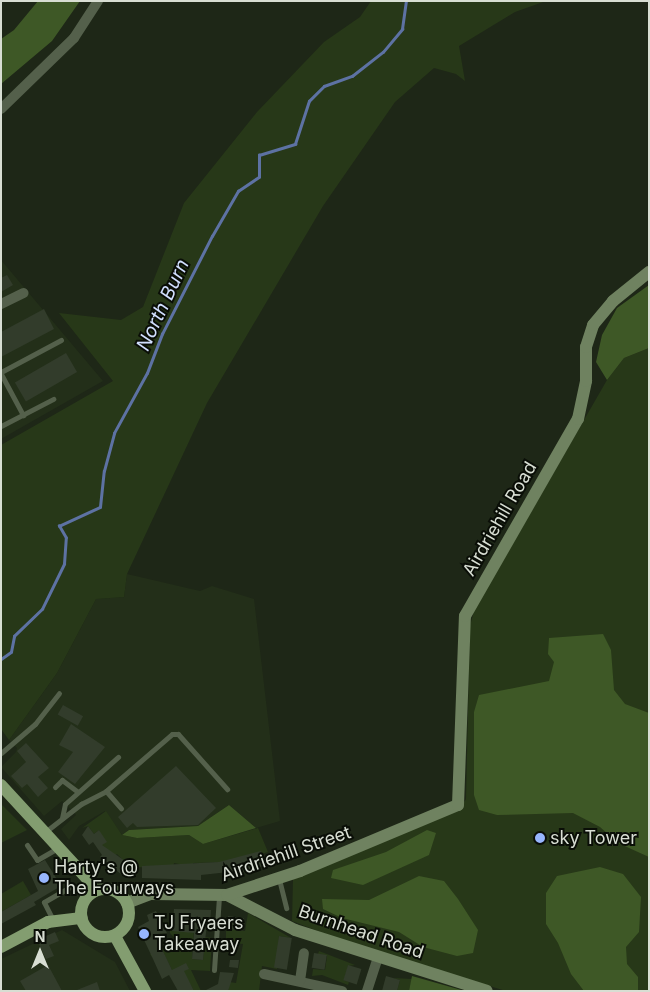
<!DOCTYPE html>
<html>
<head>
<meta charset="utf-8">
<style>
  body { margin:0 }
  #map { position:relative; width:650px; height:992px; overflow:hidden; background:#1e2717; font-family:Inter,sans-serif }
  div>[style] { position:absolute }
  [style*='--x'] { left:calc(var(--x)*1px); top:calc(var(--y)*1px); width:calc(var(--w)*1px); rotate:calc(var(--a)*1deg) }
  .built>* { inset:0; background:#232f19 }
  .green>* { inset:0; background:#273818 }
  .forest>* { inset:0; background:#3e5826 }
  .stream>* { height:2.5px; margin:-1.25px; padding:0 1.25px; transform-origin:1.25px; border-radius:1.25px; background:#5d72a3 }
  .building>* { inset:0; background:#323c2b; transform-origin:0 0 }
  .lane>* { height:5px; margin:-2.5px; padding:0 2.5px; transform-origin:2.5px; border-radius:2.5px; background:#54604b }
  .street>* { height:10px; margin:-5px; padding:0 5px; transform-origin:5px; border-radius:5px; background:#54604b }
  .secondary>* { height:12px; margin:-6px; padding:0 6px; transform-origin:6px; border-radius:6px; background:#6f8260 }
  .primary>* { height:12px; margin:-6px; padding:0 6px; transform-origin:6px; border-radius:6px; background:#839d70 }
  .primary>.ring { margin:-6px; padding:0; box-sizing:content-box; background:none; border:12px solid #839d70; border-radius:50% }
  .dots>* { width:14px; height:14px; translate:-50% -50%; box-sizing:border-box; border:2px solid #0a0e07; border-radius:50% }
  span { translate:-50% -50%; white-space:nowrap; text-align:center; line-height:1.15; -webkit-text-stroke:4px #0a0e07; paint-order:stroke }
  .street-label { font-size:18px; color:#d8ded3 }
  .poi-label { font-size:18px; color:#d8ded3 }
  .left { translate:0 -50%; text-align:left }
  .water-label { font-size:19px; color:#d2e0ff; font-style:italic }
  .frame { position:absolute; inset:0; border:2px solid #d8ded3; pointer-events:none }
  .north { position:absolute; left:15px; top:927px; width:50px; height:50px; -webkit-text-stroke:4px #0a0e07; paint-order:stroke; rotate:0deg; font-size:14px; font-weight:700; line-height:20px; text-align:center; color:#d8ded3 }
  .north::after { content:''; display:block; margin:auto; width:18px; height:22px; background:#d8ded3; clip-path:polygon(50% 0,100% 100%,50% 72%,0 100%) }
</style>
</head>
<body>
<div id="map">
  <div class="built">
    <i style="clip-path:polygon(1px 260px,103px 381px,1px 439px)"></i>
    <i style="clip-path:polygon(127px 574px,200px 591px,212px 586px,254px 599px,280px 821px,256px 828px,229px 805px,198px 826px,129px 830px,122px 835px,105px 811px,79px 826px,69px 840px,61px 829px,76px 815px,73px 811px,62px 801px,44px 816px,1px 767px,16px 752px,17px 748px,9px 740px,57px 673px,96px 599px,124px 597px)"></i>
    <i style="clip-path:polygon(62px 930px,115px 962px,130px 991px,1px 991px,1px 959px)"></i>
  </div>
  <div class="green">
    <i style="clip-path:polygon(371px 1px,546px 1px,515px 12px,459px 46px,465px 81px,456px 74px,434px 68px,395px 102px,323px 206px,207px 403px,127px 574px,124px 597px,96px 599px,57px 673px,9px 740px,1px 729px,1px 445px,113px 381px,59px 313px,121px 320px,143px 307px,184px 203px,257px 112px,324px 42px,360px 17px)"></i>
    <i style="clip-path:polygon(649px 348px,649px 991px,506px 991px,354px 945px,292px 921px,293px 879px,459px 810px,466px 799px,470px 626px,474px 611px,607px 380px,624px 358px)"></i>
    <i style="clip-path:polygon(1px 804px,27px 830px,1px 843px)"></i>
    <i style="clip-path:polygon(106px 811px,122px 835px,137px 838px,189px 835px,203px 844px,258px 828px,268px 852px,235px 862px,193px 863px,193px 867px,174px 863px,173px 868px,130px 867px,117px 854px,112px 859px,103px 854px,99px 830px,94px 834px,88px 826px,82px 828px)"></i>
    <i style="clip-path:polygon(23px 881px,31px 895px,1px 912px,1px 894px)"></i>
    <i style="clip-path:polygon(248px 913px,291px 938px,279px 936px,277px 969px,262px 966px,259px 991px,228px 991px,229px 982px,236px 983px,243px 944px,226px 942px,226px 929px,245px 931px)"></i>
    <i style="clip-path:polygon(163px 922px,214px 924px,213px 931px,194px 930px,192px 959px,203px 960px,205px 937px,212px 938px,210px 971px,191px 970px,201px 991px,194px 991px,189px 982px,175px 976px,163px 952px,152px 957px,150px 954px,177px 941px,170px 933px,170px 925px,164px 925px)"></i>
    <i style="clip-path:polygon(319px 951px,355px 965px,348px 966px,344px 980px,349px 982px,348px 985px,322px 975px,312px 976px,313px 969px,325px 970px,327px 956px,318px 954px)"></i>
    <i style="clip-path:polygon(393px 978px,412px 979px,409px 991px,397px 991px,400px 980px)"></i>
  </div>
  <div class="forest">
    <i style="clip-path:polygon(38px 1px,80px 1px,52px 41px,1px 84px,1px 39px,14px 30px)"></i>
    <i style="clip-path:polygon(649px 285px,649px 348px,624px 358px,607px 380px,596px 362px,602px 335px,617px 308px)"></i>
    <i style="clip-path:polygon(603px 634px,611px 650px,614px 690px,625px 704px,649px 713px,649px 857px,618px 843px,600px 827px,573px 813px,497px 815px,479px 810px,474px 795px,474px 712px,479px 695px,549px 681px,554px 662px,548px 654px,549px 638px)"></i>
    <i style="clip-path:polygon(229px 805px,256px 828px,203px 844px,189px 835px,137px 838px,122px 835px,129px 830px,198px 826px)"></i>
    <i style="clip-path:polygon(427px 830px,436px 833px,429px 855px,363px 885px,331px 878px,333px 870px,386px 852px)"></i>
    <i style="clip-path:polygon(600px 867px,623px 874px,641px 897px,639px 932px,626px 947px,627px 964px,638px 977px,638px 991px,584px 991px,571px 974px,558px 943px,546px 924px,546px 893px,557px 876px)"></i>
    <i style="clip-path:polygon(419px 876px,444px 881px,458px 899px,478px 930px,473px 953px,457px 956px,423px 947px,399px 932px,342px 918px,323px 909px,322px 899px,369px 900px)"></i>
    <i style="clip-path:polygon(412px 976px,465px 991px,409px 991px)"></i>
  </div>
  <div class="stream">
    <i style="--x:1;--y:659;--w:12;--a:-35"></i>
    <i style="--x:11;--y:652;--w:16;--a:-79"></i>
    <i style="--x:14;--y:636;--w:39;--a:-44"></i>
    <i style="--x:42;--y:609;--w:50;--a:-63.9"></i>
    <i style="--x:64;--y:564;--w:26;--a:-86"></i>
    <i style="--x:66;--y:538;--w:14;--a:-120"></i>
    <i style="--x:59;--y:526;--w:45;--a:-24.9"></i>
    <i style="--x:100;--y:507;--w:36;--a:-84"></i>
    <i style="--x:104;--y:471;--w:39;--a:-75"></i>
    <i style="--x:114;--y:433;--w:68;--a:-61.2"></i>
    <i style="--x:147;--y:373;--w:42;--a:-69"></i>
    <i style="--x:162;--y:334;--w:110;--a:-63"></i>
    <i style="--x:212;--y:236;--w:52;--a:-60"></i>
    <i style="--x:238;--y:191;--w:25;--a:-34"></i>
    <i style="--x:259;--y:177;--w:22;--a:-90"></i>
    <i style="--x:259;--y:155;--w:38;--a:-17"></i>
    <i style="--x:295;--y:144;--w:45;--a:-72"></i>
    <i style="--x:309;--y:101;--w:21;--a:-45"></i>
    <i style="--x:324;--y:86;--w:30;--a:-20"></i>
    <i style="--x:352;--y:76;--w:39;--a:-38"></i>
    <i style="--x:383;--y:52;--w:30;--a:-50"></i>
    <i style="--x:402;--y:29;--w:28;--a:-82"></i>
  </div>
  <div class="building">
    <i style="clip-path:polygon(7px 275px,13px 285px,1px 292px,1px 278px)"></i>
    <i style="clip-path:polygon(44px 309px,54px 329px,1px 357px,1px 332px)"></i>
    <i style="left:66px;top:353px;width:22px;height:59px;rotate:60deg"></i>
    <i style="left:63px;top:705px;width:23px;height:11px;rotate:29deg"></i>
    <i style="clip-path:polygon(71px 724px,105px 747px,75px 784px,58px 772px,73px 752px,59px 745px)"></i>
    <i style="clip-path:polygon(26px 743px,49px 768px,38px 777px,48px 788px,38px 797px,27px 784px,22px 788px,11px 776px,26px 762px,17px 751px)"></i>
    <i style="clip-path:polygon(176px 766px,216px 808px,198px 825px,137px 827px,133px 823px,127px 828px,118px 817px)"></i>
    <i style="clip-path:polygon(88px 826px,94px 834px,99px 830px,107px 842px,102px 845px,131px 865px,122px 875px,100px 857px,102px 855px,93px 842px,89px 845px,82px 835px)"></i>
    <i style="clip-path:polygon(261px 851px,266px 865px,239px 874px,238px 871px,201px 875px,201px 880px,142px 878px,142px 866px,219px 862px)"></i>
    <i style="clip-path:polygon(45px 860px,61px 886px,34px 902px,36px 905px,1px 924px,1px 912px,38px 891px,28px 869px)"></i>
    <i style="clip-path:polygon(174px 909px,211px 910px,210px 923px,207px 923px,203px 960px,192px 959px,194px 933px,172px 931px)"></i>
    <i style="clip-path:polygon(156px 911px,167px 933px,156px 934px,162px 949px,172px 970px,186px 963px,189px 969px,184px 971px,194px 991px,178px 991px,169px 975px,162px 979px,153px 959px,138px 927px,149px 921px,147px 915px)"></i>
    <i style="left:228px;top:916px;width:16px;height:13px;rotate:7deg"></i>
    <i style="clip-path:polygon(55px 932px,59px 941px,49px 945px,54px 956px,46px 959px,37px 940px)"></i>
    <i style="left:279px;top:936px;width:13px;height:32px;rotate:9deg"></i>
    <i style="left:314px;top:953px;width:13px;height:15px;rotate:9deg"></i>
    <i style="clip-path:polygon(230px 960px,239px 960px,238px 968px,229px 967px)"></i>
    <i style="clip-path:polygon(48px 965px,62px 991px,26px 991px,20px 981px)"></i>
    <i style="left:348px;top:965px;width:14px;height:16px;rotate:17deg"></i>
    <i style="clip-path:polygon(220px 972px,234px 973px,228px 991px,204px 991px,218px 984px)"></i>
    <i style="clip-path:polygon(386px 976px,400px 980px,397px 991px,382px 991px)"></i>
    <i style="clip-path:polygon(97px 982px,100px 991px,77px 991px,77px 990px)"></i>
  </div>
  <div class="lane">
    <i style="--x:1;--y:372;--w:68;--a:-28.1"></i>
    <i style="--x:1;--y:374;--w:47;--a:61.8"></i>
    <i style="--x:1;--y:426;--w:59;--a:-27.4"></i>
    <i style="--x:1;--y:753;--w:45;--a:-40.5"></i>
    <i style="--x:35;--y:724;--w:39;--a:-52"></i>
    <i style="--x:55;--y:787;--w:10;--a:-45"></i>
    <i style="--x:62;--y:780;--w:20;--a:37"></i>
    <i style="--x:106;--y:791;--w:23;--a:49"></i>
    <i style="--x:62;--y:818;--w:14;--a:-78"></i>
    <i style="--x:65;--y:804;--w:71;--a:-41.6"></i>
    <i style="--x:45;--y:832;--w:46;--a:-37.9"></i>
    <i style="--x:81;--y:804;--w:28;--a:-27"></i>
    <i style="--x:106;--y:791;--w:87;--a:-40.8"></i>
    <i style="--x:172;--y:734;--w:6;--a:0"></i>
    <i style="--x:178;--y:734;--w:74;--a:48.3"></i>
    <i style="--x:27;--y:845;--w:18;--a:56"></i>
    <i style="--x:37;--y:860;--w:24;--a:-30"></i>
    <i style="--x:279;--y:879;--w:30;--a:76"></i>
    <i style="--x:53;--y:920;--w:20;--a:-117"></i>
    <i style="--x:44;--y:902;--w:32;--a:-30"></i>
    <i style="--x:214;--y:970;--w:74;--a:-86.1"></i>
  </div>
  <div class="street">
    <i style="--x:1;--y:109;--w:102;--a:-44.2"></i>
    <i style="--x:74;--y:38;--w:44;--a:-57"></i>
    <i style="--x:1;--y:304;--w:25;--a:-26"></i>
    <i style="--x:264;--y:974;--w:80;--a:12.3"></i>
    <i style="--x:300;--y:981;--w:28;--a:-82"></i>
    <i style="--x:367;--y:991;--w:35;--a:-72"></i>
  </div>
  <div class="secondary">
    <i style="--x:227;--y:895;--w:76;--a:27.2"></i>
    <i style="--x:295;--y:930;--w:201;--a:17.6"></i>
    <i style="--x:127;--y:903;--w:26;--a:-21"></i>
    <i style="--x:151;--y:894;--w:76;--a:0.8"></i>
    <i style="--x:227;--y:895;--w:77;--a:-18.2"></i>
    <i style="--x:300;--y:871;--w:171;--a:-22.7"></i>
    <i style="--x:458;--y:805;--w:189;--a:-87.9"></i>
    <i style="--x:465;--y:616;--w:227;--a:-60.2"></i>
    <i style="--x:578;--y:419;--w:39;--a:-78"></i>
    <i style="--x:586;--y:381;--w:34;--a:-90"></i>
    <i style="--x:586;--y:347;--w:23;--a:-72"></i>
    <i style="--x:593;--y:325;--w:31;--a:-50"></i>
    <i style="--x:613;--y:301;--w:46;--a:-38.9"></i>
  </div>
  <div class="primary">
    <i style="--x:1;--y:785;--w:133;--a:47.4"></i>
    <i style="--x:91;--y:883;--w:9;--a:72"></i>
    <i class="ring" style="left:81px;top:889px;width:36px;height:36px"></i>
    <i style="--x:115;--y:936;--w:63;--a:61.4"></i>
    <i style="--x:1;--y:947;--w:53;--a:-28"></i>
    <i style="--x:48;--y:922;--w:34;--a:-7"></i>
  </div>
  <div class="dots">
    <i style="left:540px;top:838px;background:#97b6fd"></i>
    <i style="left:44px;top:878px;background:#97b6fd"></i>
    <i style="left:144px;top:934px;background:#97b6fd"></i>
  </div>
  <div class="street-label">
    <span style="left:500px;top:519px;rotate:-60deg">Airdriehill Road</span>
    <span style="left:286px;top:854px;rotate:-19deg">Airdriehill Street</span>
    <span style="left:361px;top:932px;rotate:19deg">Burnhead Road</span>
  </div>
  <div class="poi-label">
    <span class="left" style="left:550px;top:838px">sky Tower</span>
    <span class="left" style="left:54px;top:878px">Harty's @<br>The Fourways</span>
    <span class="left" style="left:154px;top:934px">TJ Fryaers<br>Takeaway</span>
  </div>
  <div class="water-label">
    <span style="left:163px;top:305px;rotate:-65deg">North Burn</span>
  </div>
  <div class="frame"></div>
  <div class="north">N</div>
</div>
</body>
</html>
